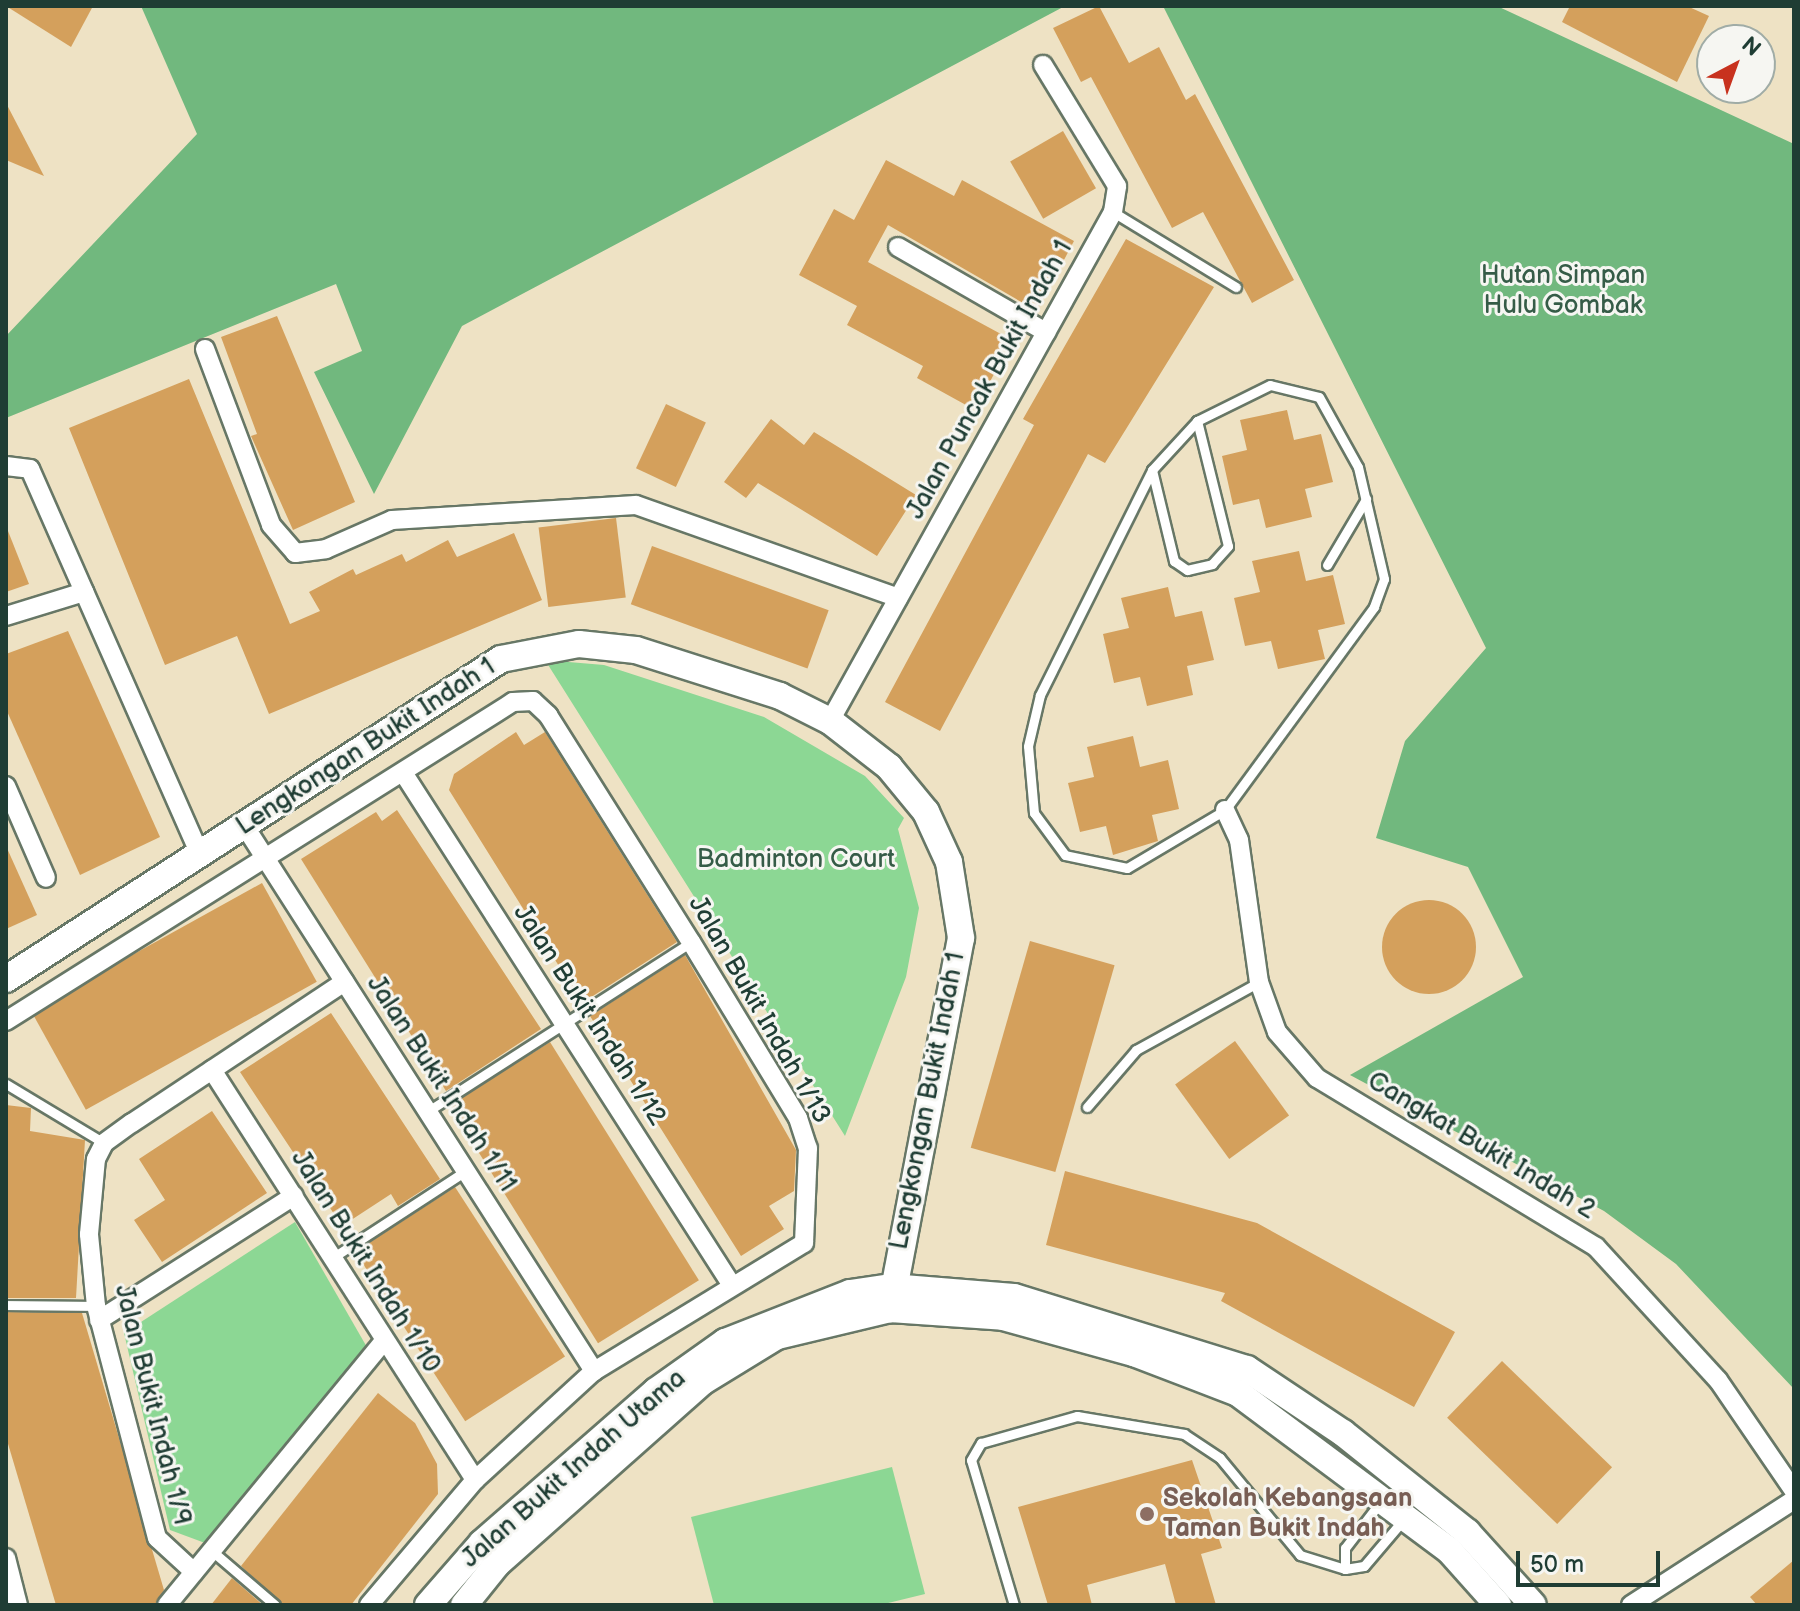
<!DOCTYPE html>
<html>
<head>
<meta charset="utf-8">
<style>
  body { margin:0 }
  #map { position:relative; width:1800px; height:1611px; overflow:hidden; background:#eee2c4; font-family:"Balsamiq Sans",sans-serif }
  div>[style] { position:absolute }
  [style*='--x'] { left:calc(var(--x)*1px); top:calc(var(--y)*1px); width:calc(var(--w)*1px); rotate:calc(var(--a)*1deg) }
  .green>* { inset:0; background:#8cd794 }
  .forest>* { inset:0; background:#71b87e }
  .building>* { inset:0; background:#d4a05c; transform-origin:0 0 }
  .round { border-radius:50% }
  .roads { filter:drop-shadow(2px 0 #677766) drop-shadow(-2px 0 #677766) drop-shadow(0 2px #677766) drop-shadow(0 -2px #677766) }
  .lane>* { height:9px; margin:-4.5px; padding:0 4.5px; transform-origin:4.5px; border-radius:4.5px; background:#fff }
  .street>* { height:18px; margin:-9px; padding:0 9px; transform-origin:9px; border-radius:9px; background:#fff }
  .secondary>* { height:26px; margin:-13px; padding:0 13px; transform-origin:13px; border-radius:13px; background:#fff }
  .dots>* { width:22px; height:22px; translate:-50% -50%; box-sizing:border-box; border:4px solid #f6f6f2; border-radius:50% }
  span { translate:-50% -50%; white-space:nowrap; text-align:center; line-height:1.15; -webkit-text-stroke:6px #f6f6f2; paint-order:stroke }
  .park-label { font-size:26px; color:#355c47 }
  .street-label { font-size:26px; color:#1f3d34 }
  .education-label { font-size:26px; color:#785e54; font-weight:700 }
  .left { translate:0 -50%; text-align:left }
  .frame { position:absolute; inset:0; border:8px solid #1f3d34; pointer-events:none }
  .north { position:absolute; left:1696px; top:24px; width:80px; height:80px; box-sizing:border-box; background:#f6f6f2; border:2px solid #a0aca6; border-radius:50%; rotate:41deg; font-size:22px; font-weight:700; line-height:32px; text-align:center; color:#1f3d34 }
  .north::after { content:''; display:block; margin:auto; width:28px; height:36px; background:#c8321e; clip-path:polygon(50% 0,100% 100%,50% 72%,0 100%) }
  .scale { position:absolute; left:1516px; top:1551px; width:144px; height:36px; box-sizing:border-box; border:4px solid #1f3d34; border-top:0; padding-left:10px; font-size:24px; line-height:28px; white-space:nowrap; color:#1f3d34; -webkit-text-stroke:6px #f6f6f2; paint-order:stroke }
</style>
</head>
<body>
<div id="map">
  <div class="green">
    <i style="clip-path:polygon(545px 660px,604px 665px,764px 717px,865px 776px,904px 818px,898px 829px,919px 908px,906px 977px,845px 1136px)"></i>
    <i style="clip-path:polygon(295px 1222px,368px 1349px,205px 1543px,170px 1530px,124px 1333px)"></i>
    <i style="clip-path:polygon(892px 1467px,925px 1594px,880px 1605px,714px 1605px,691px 1517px)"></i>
  </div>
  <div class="forest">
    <i style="clip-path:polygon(141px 6px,1065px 6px,462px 326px,374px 494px,314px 372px,362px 351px,336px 284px,6px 418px,6px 336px,197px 134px)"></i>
    <i style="clip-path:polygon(1163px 6px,1497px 6px,1794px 144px,1794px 1389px,1676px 1264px,1604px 1211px,1350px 1075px,1523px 977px,1468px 867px,1376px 838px,1405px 741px,1486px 648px)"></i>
  </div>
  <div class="building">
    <i style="clip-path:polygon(6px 6px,93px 6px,71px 47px)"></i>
    <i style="clip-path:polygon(1099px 6px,1129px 63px,1159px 47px,1186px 100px,1195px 94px,1294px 280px,1252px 303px,1203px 212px,1172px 228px,1091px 77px,1081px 82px,1053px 28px)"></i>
    <i style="clip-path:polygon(1570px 6px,1687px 6px,1709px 16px,1677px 82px,1562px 22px)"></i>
    <i style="clip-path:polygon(6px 103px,44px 176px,6px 160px)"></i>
    <i style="left:1063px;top:131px;width:66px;height:61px;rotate:60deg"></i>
    <i style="clip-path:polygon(886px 160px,954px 196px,962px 180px,1074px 241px,1037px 311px,888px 225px,868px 262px,1012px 340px,975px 410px,917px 378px,923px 366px,847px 325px,857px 306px,799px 275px,834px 209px,854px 220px)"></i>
    <i style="clip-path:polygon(1126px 239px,1214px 287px,1105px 463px,1088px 454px,940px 731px,885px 702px,1034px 425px,1023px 419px)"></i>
    <i style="clip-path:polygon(277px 316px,355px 502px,293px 530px,251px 436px,257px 434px,221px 337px)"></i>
    <i style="clip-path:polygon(189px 379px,290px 624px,320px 611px,309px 592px,353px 569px,356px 575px,402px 554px,406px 562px,448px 540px,457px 557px,514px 533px,542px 600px,269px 714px,237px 636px,165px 665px,69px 428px)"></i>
    <i style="left:666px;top:404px;width:44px;height:71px;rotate:25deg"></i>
    <i style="clip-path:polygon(1287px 410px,1294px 440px,1321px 434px,1333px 482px,1305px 489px,1312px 517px,1266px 528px,1259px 499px,1233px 505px,1222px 456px,1247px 450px,1240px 420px)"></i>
    <i style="clip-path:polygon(771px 419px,804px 445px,814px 432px,916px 495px,877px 556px,758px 483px,746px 498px,724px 482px)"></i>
    <i style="left:616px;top:518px;width:80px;height:78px;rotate:83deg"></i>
    <i style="clip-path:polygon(6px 526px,29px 584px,6px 592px)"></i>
    <i style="left:652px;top:546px;width:188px;height:62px;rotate:20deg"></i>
    <i style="clip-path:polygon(1299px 551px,1306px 581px,1333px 575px,1345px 624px,1318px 630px,1325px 659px,1278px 669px,1271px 641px,1245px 646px,1234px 598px,1260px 592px,1252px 561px)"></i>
    <i style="clip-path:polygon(1168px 587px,1175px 617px,1202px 611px,1214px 660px,1187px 666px,1193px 695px,1147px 706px,1140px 677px,1114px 683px,1103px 634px,1129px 628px,1121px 598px)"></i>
    <i style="clip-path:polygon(68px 631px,160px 837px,80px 875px,6px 709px,6px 654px)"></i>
    <i style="clip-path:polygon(516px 732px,524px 745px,545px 732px,677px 942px,582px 1003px,449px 790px,454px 774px)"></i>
    <i style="clip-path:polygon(1133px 736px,1140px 767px,1168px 760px,1179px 809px,1152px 815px,1158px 841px,1113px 855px,1106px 826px,1080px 832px,1068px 783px,1094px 777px,1087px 747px)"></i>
    <i style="clip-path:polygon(397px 810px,541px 1029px,446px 1091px,301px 859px,376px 812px,382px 821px)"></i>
    <i style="clip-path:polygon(6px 846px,37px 915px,6px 929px)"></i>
    <i style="left:262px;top:883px;width:113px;height:264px;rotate:61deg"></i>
    <i class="round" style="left:1382px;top:900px;width:94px;height:94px"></i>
    <i style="left:1030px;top:941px;width:88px;height:215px;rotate:16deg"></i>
    <i style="clip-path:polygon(685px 955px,796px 1150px,794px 1191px,769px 1206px,784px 1229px,741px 1256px,590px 1016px)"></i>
    <i style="clip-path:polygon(331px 1013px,440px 1179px,398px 1206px,391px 1194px,342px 1226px,240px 1072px)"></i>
    <i style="left:1235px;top:1041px;width:92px;height:74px;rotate:54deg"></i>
    <i style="left:550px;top:1042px;width:281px;height:119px;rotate:58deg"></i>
    <i style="clip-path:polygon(6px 1105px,31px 1108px,30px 1131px,85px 1140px,76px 1298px,6px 1298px)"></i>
    <i style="clip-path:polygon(212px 1111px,267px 1193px,162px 1262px,134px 1220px,165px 1200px,139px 1159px)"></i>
    <i style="clip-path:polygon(1065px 1171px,1257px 1223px,1455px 1332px,1414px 1407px,1221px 1301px,1225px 1293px,1046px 1245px)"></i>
    <i style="left:455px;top:1187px;width:202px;height:119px;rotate:57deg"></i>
    <i style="clip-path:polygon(6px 1312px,82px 1313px,164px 1590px,155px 1605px,56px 1605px,6px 1437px)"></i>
    <i style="left:1502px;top:1361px;width:153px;height:79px;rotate:44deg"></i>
    <i style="clip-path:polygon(378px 1393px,415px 1423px,437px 1464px,438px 1494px,351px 1605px,282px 1605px,241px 1566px)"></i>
    <i style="clip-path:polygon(1192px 1460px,1222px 1548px,1201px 1554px,1216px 1605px,1176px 1605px,1165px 1564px,1087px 1585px,1092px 1605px,1048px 1605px,1018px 1507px)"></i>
    <i style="clip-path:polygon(1794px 1560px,1794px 1605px,1757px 1605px,1750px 1597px)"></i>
    <i style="clip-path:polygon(232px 1578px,263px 1605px,211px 1605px)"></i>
  </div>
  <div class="roads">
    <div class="lane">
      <i style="--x:1113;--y:212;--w:144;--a:31.4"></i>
      <i style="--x:1270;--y:385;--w:50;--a:13.8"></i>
      <i style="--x:1319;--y:397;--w:80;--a:60.9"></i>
      <i style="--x:1358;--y:467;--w:115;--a:76.9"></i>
      <i style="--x:1384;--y:579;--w:30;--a:110"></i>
      <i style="--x:1374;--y:607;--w:252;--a:126.3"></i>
      <i style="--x:1225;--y:810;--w:114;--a:149.4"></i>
      <i style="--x:1127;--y:868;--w:63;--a:-168.2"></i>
      <i style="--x:1065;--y:855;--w:52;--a:-126.4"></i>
      <i style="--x:1034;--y:813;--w:67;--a:-95.1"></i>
      <i style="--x:1028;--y:746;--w:52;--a:-76.8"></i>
      <i style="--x:1040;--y:695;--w:251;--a:-63.5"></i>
      <i style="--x:1152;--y:470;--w:67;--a:-47.4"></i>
      <i style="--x:1197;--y:421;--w:81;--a:-26.3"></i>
      <i style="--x:1152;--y:470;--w:94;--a:76.4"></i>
      <i style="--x:1174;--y:561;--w:16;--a:35"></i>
      <i style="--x:1187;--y:570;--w:26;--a:-13"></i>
      <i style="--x:1212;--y:564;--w:24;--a:-48"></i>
      <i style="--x:1228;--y:546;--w:129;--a:-103.9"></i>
      <i style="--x:1327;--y:565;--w:77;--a:-59.4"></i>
      <i style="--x:6;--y:1084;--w:114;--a:31"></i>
      <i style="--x:1087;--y:1107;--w:75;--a:-49.3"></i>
      <i style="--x:1136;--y:1050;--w:141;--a:-28.9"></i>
      <i style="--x:428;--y:1111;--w:313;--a:-32.7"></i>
      <i style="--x:332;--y:1258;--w:161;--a:-33.1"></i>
      <i style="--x:6;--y:1305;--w:90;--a:0.6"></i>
      <i style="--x:212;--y:1551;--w:83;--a:40.6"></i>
      <i style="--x:1345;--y:1569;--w:21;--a:-90"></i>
      <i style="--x:1345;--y:1548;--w:61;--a:-52.4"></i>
      <i style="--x:1014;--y:1605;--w:151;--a:-106.5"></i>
      <i style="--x:971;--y:1460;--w:20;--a:-60"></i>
      <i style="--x:981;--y:1443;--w:100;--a:-15.7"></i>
      <i style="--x:1077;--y:1416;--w:109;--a:9.5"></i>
      <i style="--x:1184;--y:1434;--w:43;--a:33.7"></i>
      <i style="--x:1220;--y:1458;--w:126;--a:50.5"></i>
      <i style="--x:1300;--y:1555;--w:47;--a:17.3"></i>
      <i style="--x:1345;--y:1569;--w:19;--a:-9"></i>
      <i style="--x:1364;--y:1566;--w:62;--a:-49.6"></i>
    </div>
    <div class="street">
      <i style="--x:898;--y:247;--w:171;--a:29.9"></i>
      <i style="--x:205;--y:349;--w:188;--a:69.4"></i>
      <i style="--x:271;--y:525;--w:37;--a:49"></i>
      <i style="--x:295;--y:553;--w:31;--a:-7"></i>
      <i style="--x:326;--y:549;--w:72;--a:-23.7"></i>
      <i style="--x:392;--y:520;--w:244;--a:-3.5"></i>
      <i style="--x:636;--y:505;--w:278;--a:19.5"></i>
      <i style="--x:6;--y:466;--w:24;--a:7"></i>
      <i style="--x:30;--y:469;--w:420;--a:66.2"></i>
      <i style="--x:6;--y:616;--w:82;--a:-17.1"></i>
      <i style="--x:830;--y:721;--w:582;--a:-60.93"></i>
      <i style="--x:1113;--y:212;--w:26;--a:-81"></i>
      <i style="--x:1117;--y:186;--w:142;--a:-121.4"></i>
      <i style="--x:404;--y:774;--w:606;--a:57.33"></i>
      <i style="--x:6;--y:786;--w:100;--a:66.5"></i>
      <i style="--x:1225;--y:810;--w:33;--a:65"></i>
      <i style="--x:1239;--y:840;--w:143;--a:82"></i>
      <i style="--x:1259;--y:982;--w:53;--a:70.2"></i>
      <i style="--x:1277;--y:1032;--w:61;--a:49"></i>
      <i style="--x:1317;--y:1078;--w:326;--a:31.2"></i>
      <i style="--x:1596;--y:1247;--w:180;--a:47.5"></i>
      <i style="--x:1718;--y:1380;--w:135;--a:55.6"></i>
      <i style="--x:244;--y:825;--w:649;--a:57.34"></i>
      <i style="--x:6;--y:1021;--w:599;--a:-32.18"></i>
      <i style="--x:513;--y:702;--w:20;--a:-3"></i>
      <i style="--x:533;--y:701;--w:21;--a:43"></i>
      <i style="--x:548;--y:715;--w:268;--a:57.8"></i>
      <i style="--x:691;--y:942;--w:206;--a:58.7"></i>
      <i style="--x:798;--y:1118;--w:32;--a:72"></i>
      <i style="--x:808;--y:1148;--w:95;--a:92.4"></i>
      <i style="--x:804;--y:1243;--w:246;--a:148.6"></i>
      <i style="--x:594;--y:1371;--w:161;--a:137.5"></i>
      <i style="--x:475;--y:1480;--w:164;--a:130.3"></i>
      <i style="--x:212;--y:1070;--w:487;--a:57.3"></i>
      <i style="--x:99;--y:1320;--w:231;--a:-32.5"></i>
      <i style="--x:6;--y:1558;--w:49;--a:75.7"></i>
      <i style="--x:194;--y:1572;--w:50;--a:-137.4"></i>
      <i style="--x:157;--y:1538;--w:240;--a:-104.7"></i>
      <i style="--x:96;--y:1306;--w:72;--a:-95.6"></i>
      <i style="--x:89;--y:1234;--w:75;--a:-84.7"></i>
      <i style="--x:96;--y:1159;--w:18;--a:-63"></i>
      <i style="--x:104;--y:1143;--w:34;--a:-36"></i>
      <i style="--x:132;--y:1123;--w:255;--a:-33.6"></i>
      <i style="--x:167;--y:1605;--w:339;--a:-50.6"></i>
      <i style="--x:1631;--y:1605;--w:194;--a:-32.8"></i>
    </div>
    <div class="secondary">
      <i style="--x:6;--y:979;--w:589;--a:-32.88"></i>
      <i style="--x:501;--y:659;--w:79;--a:-10.9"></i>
      <i style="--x:579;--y:644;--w:57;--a:6"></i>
      <i style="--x:636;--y:650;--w:151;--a:17.7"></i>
      <i style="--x:780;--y:696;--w:56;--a:26.6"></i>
      <i style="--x:830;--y:721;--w:75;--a:37.9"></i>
      <i style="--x:889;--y:767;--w:58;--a:50.6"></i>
      <i style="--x:926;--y:812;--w:55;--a:65.3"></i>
      <i style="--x:949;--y:862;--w:77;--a:81"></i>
      <i style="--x:961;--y:938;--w:378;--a:100.8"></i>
      <i style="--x:428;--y:1605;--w:82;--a:-48.9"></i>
      <i style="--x:482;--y:1543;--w:231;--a:-41.1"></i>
      <i style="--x:656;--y:1391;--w:85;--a:-35.4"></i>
      <i style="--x:725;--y:1342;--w:134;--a:-21.4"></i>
      <i style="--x:850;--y:1293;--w:41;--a:-8.3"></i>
      <i style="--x:891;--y:1287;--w:123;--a:4.6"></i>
      <i style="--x:1014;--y:1297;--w:244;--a:17.2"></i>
      <i style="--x:1247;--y:1369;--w:115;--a:33.7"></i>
      <i style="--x:1343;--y:1433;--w:159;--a:38.6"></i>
      <i style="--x:1467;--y:1532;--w:98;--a:47.9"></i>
      <i style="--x:464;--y:1605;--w:53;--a:-51.2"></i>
      <i style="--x:497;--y:1564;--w:274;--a:-41.6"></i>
      <i style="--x:702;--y:1382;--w:88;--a:-31.5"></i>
      <i style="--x:777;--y:1336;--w:116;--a:-13.4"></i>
      <i style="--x:890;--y:1309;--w:113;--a:4"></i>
      <i style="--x:1003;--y:1317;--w:136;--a:15.4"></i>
      <i style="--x:1134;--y:1353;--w:111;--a:21"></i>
      <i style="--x:1238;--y:1393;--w:263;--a:36.7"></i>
      <i style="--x:1449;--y:1550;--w:74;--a:48.3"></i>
    </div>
  </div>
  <div class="dots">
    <i style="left:1147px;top:1514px;background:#8d6e63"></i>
  </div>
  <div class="park-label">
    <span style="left:1563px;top:291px">Hutan Simpan<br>Hulu Gombak</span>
    <span style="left:796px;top:860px">Badminton Court</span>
  </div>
  <div class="street-label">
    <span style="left:990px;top:380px;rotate:-61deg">Jalan Puncak Bukit Indah 1</span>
    <span style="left:366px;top:747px;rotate:-33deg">Lengkongan Bukit Indah 1</span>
    <span style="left:759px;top:1010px;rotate:60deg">Jalan Bukit Indah 1/13</span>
    <span style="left:589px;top:1015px;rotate:57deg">Jalan Bukit Indah 1/12</span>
    <span style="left:441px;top:1084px;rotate:57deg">Jalan Bukit Indah 1/11</span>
    <span style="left:928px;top:1101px;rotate:-79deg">Lengkongan Bukit Indah 1</span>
    <span style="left:1481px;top:1146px;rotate:31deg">Cangkat Bukit Indah 2</span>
    <span style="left:365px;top:1262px;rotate:58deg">Jalan Bukit Indah 1/10</span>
    <span style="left:152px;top:1405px;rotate:76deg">Jalan Bukit Indah 1/9</span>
    <span style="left:574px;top:1469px;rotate:-41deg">Jalan Bukit Indah Utama</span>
  </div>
  <div class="education-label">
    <span class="left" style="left:1163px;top:1514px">Sekolah Kebangsaan<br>Taman Bukit Indah</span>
  </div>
  <div class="frame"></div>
  <div class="north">N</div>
  <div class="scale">50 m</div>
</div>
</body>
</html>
